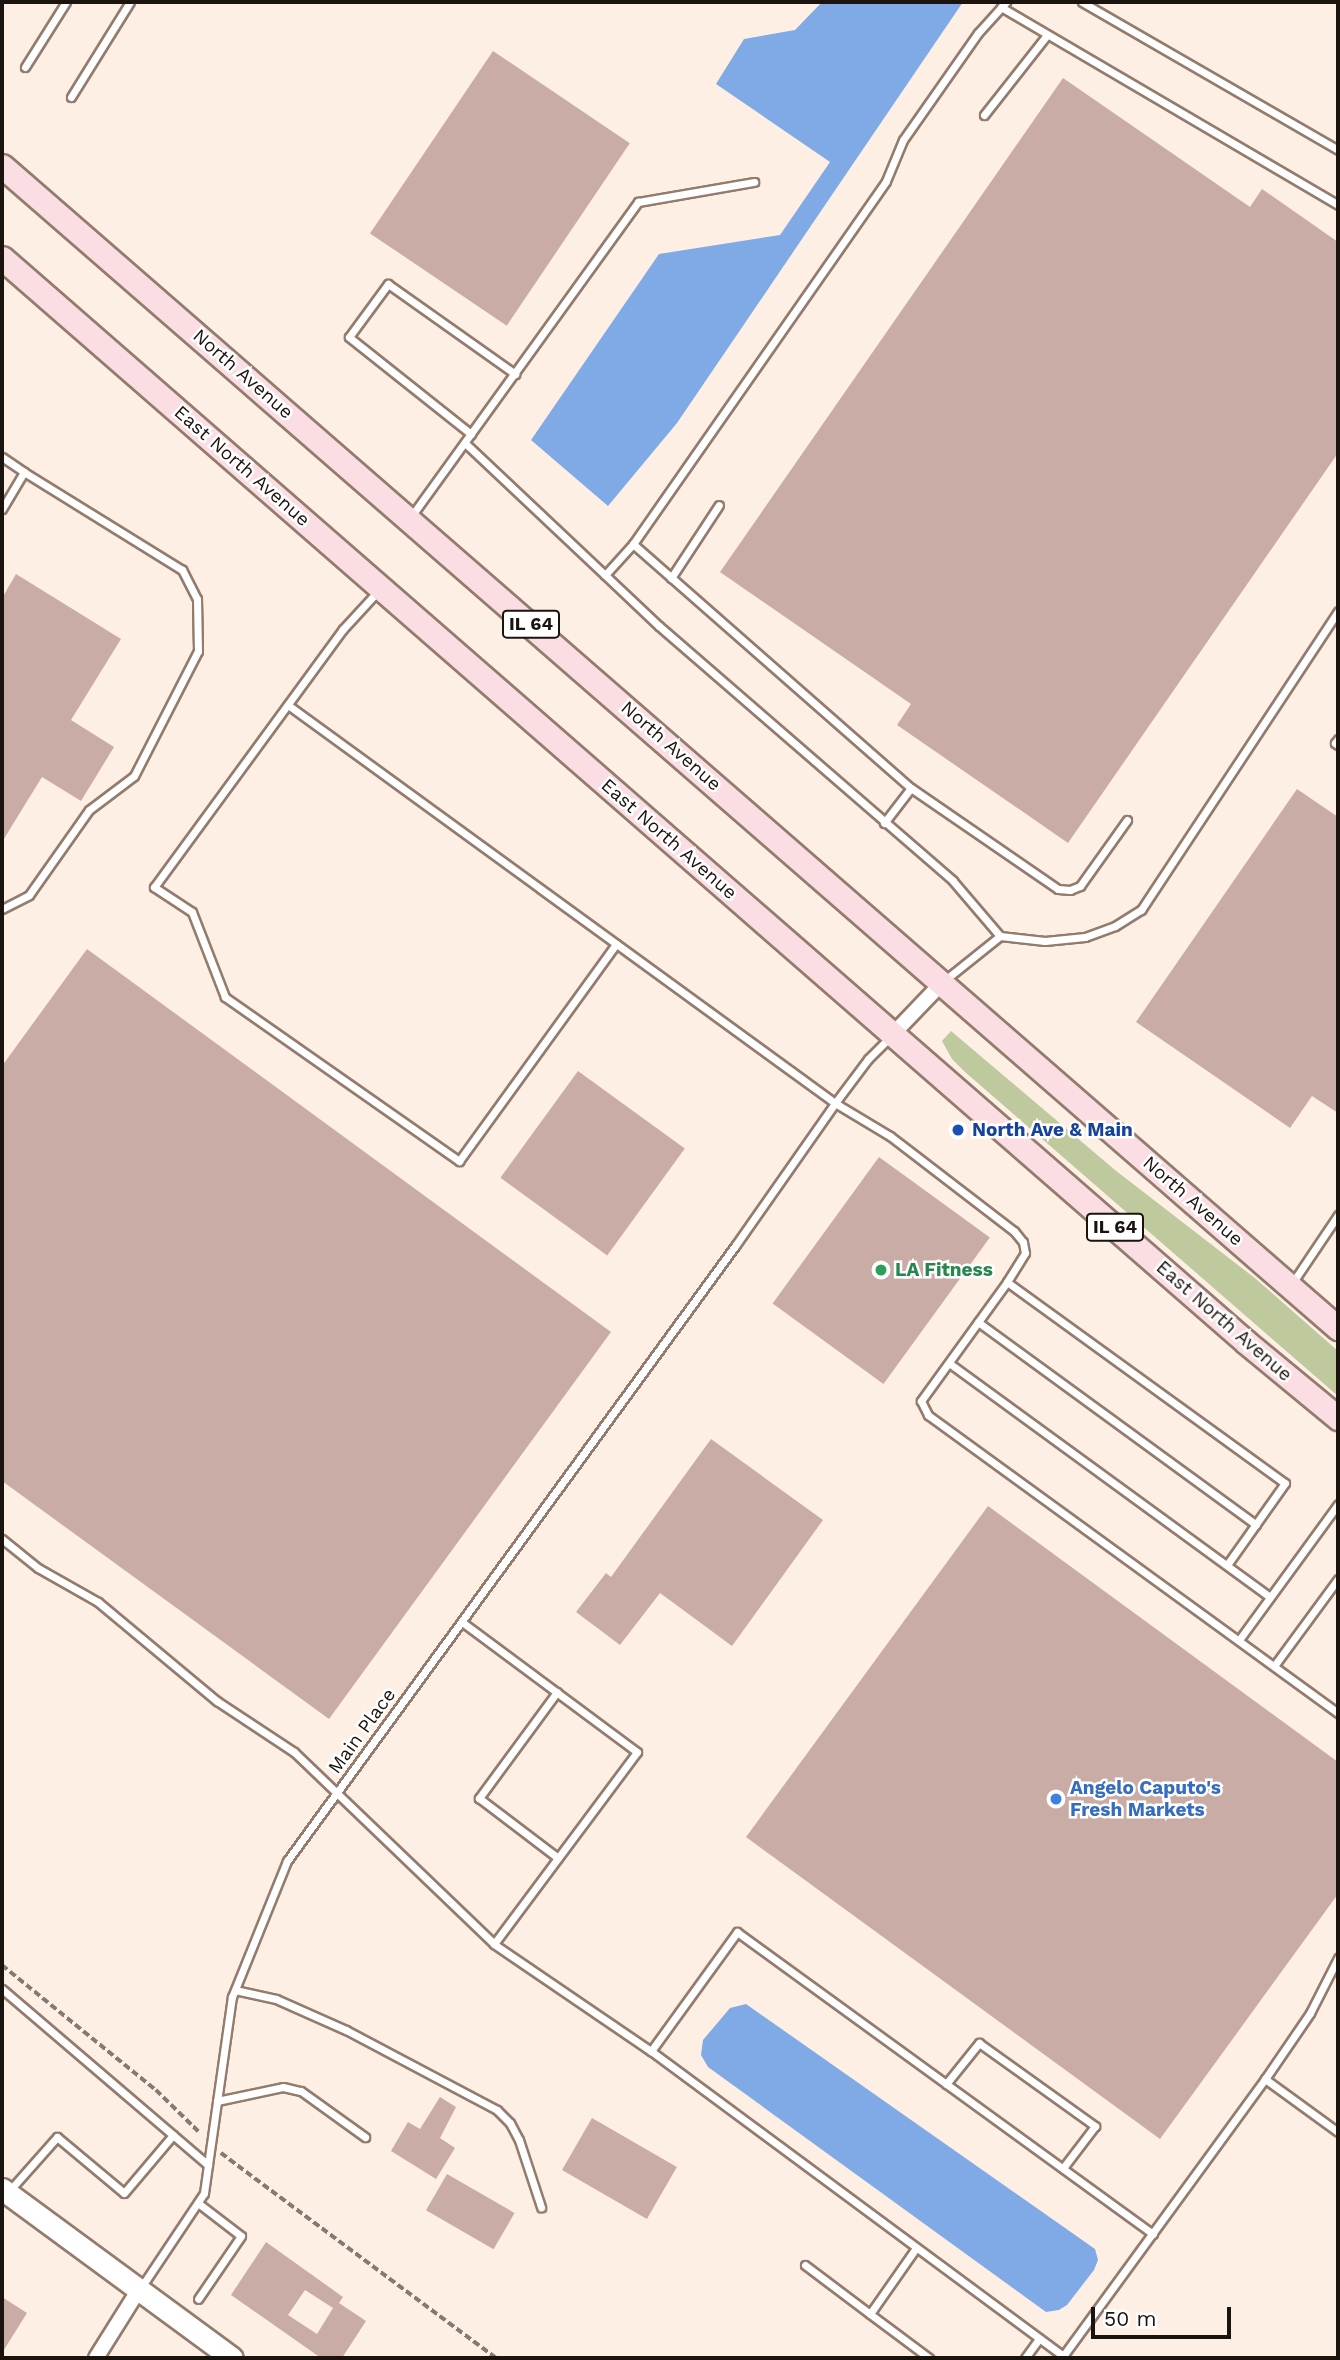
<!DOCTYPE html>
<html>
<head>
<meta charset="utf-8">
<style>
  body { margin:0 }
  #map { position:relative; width:1340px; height:2360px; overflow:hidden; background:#feefe5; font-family:"Work Sans",sans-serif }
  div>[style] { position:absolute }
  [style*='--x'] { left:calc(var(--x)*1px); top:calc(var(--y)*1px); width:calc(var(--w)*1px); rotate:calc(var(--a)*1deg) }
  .green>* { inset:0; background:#bec99d }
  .water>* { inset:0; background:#80aae6 }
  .building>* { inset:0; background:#caaca7; transform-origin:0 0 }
  .path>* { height:3.5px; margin-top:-1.75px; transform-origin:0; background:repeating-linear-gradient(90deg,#857a72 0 7px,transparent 0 10.5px) }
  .roads { filter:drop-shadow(2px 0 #937c6d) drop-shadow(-2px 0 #937c6d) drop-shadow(0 2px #937c6d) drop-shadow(0 -2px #937c6d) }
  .lane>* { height:7px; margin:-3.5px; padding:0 3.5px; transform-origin:3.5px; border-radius:3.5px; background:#fff }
  .street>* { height:14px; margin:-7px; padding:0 7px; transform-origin:7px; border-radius:7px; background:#fff }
  .secondary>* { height:21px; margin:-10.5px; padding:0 10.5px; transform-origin:10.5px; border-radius:10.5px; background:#fff }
  .primary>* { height:23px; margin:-11.5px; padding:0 11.5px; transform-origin:11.5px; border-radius:11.5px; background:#fadee3 }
  .dots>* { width:19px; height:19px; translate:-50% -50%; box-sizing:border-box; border:4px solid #fff; border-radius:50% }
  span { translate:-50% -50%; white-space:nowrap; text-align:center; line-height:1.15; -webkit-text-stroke:5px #fff; paint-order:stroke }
  .shield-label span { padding:2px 5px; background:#fff; border:2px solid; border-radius:5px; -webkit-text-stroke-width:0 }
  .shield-label { font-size:18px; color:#1b130d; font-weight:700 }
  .street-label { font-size:19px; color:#1b130d }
  .transit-label { font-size:19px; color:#164399; font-weight:700 }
  .left { translate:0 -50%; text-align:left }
  .leisure-label { font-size:19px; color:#27864d; font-weight:700 }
  .shop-label { font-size:19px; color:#366cbe; font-weight:700 }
  .frame { position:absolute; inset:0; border:4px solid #1b130d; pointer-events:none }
  .scale { position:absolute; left:1091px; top:2307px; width:140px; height:32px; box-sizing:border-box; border:4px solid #1b130d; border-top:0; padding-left:9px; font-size:21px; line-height:24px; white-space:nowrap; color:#1b130d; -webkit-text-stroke:5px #fff; paint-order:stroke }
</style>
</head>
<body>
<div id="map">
  <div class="green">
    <i style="clip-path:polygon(951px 1031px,1115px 1170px,1256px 1279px,1338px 1351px,1338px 1396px,965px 1072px,952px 1059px,942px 1041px)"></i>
  </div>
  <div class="water">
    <i style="clip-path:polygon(822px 2px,963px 2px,677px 423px,608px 506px,531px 440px,659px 254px,780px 235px,830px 162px,716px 84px,744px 39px,795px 30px)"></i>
    <i style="clip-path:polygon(746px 2004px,1095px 2249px,1098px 2260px,1094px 2270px,1067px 2305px,1059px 2310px,1046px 2312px,708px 2067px,701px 2055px,703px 2040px,730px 2008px)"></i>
  </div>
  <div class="building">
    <i style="left:493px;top:51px;width:165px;height:220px;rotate:34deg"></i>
    <i style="clip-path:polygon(1063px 78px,1250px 207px,1262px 189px,1338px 242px,1338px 453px,1068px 843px,897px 725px,911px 704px,720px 572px)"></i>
    <i style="clip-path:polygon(16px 574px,121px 639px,71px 720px,114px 747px,81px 801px,42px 777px,2px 842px,2px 598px)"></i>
    <i style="clip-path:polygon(1297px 789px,1338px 817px,1338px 1113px,1312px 1096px,1290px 1128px,1136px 1022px)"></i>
    <i style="clip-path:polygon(87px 949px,611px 1332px,329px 1719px,2px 1481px,2px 1066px)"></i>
    <i style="left:578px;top:1071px;width:132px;height:132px;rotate:36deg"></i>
    <i style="left:879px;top:1157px;width:137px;height:181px;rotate:36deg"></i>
    <i style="clip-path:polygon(711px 1439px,823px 1520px,732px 1646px,660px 1593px,620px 1645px,576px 1612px,606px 1573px,611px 1577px)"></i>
    <i style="clip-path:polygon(988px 1506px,1338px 1762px,1338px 1894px,1160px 2139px,746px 1837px)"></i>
    <i style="clip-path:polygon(440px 2097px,456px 2107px,440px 2138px,455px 2148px,436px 2179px,391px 2151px,408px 2122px,420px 2129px)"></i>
    <i style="left:592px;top:2118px;width:98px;height:60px;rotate:30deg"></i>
    <i style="left:447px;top:2174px;width:78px;height:42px;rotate:30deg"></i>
    <i style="clip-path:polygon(evenodd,266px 2242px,343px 2297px,339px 2303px,366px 2321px,342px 2358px,321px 2358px,231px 2295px,266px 2242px,305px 2290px,333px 2308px,317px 2334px,288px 2315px,305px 2290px)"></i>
    <i style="clip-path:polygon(2px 2297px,27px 2313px,2px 2353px)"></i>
  </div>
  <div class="path">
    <i style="--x:2;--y:1965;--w:198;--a:39.1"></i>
    <i style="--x:156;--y:2090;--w:62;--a:44.3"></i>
    <i style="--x:221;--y:2153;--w:343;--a:36.7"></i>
  </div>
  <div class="roads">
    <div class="lane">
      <i style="--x:1082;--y:2;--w:296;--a:30"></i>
      <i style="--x:1001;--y:7;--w:391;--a:30.4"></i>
      <i style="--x:25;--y:67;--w:77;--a:-57.8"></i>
      <i style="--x:71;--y:97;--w:112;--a:-58.2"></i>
      <i style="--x:984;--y:115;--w:102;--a:-51.8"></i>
      <i style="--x:471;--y:434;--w:156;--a:-141.5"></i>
      <i style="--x:349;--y:337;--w:66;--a:-53.7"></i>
      <i style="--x:388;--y:284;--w:156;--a:35.3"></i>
      <i style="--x:465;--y:443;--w:192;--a:43.3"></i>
      <i style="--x:605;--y:575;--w:42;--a:-47.9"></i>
      <i style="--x:633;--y:544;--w:442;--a:-55.1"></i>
      <i style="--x:886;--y:181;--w:44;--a:-67.5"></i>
      <i style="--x:903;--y:140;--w:131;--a:-55"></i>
      <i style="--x:978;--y:33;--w:42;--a:-47.9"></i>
      <i style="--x:2;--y:457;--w:27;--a:34"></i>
      <i style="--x:24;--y:472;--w:43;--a:120.7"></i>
      <i style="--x:410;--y:518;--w:390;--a:-54.2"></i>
      <i style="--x:638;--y:202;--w:118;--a:-9.8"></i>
      <i style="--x:633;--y:544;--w:370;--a:41.3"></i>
      <i style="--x:911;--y:788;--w:178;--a:34.5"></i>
      <i style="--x:1058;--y:889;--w:12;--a:5"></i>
      <i style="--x:1070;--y:890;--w:11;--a:-22"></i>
      <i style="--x:1080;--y:886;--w:81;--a:-54.5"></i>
      <i style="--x:605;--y:575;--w:74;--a:43.4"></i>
      <i style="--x:659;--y:626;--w:389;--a:40.9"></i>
      <i style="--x:953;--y:881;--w:72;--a:49.5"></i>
      <i style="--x:671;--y:578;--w:87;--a:-56.7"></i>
      <i style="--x:379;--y:590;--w:53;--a:132.7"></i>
      <i style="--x:343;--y:629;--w:320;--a:126.2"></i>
      <i style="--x:154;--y:887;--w:45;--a:33.3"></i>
      <i style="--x:192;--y:912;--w:91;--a:68.8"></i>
      <i style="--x:225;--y:997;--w:286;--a:35"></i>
      <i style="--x:459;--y:1161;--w:268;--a:-54.1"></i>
      <i style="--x:288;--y:705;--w:676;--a:36.04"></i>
      <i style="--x:835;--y:1103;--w:64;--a:31"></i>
      <i style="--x:890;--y:1136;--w:156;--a:37.5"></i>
      <i style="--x:1014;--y:1231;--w:14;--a:51"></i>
      <i style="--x:1023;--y:1242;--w:11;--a:80"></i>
      <i style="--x:1025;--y:1253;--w:34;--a:122"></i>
      <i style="--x:1007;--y:1282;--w:343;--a:35.9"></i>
      <i style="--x:1285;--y:1483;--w:100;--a:125.3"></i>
      <i style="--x:1338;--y:739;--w:5;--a:127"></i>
      <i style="--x:1335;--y:743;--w:4;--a:34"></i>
      <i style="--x:884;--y:823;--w:44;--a:-52.4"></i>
      <i style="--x:2;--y:909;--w:30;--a:-27"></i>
      <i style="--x:29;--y:895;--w:104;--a:-54.8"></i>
      <i style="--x:89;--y:810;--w:56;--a:-37.1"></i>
      <i style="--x:134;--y:776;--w:140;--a:-62.9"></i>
      <i style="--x:198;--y:651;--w:52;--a:-91.1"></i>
      <i style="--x:197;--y:599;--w:33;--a:-117"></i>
      <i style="--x:182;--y:570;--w:186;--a:-148.2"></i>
      <i style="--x:945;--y:980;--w:70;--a:-38.7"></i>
      <i style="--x:1000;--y:936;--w:45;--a:6.3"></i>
      <i style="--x:1045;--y:941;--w:40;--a:-5.7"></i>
      <i style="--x:1085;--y:937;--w:32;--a:-20"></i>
      <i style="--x:1115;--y:926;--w:31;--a:-32"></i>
      <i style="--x:1141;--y:910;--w:358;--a:-56.6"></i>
      <i style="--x:1007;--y:1282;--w:147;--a:125.9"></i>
      <i style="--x:921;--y:1401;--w:16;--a:63"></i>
      <i style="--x:928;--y:1415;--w:507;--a:36.01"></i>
      <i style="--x:1293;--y:1282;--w:81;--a:-56.1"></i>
      <i style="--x:978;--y:1322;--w:344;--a:36.1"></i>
      <i style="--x:949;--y:1363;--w:397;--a:36.1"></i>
      <i style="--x:2;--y:1539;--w:46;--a:38.9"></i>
      <i style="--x:38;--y:1568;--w:69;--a:29.5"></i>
      <i style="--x:98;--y:1602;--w:155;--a:39.8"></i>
      <i style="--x:217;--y:1701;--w:92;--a:33.5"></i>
      <i style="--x:294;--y:1752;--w:277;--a:43.8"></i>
      <i style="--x:494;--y:1944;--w:190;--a:34.3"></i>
      <i style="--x:651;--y:2051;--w:516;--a:36.49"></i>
      <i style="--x:462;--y:1622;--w:218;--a:36.6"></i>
      <i style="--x:637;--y:1752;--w:239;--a:126.7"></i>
      <i style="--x:1239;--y:1640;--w:168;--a:-53.9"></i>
      <i style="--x:1274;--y:1666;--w:108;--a:-53.7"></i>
      <i style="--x:557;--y:1692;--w:132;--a:126.3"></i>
      <i style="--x:479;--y:1798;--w:99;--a:37.2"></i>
      <i style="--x:2;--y:1989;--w:271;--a:40.5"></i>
      <i style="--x:235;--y:1990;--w:42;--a:12.4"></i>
      <i style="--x:276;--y:1999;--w:77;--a:23.9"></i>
      <i style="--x:346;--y:2030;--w:171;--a:27.9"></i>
      <i style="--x:497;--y:2110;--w:18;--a:45"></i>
      <i style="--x:510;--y:2123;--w:19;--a:62"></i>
      <i style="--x:519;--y:2140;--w:71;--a:71.8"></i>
      <i style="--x:651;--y:2051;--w:147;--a:-54.1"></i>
      <i style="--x:737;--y:1932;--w:514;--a:35.98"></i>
      <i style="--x:1265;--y:2079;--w:90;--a:36"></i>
      <i style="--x:946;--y:2084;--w:53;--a:-51.2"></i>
      <i style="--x:979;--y:2043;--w:143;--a:35.6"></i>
      <i style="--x:1095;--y:2126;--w:53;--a:127.3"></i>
      <i style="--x:217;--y:2101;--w:67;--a:-12"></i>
      <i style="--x:283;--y:2087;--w:18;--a:13"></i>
      <i style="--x:301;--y:2091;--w:79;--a:35.7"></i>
      <i style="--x:10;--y:2190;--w:71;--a:-48.4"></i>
      <i style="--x:57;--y:2137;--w:87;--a:39.9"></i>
      <i style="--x:124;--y:2193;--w:76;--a:-49.8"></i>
      <i style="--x:198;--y:2203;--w:54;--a:37.5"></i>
      <i style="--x:241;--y:2236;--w:76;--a:124.3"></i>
      <i style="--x:916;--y:2248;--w:80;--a:124.9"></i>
      <i style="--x:870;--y:2314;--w:74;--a:36.7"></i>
      <i style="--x:805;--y:2265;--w:81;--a:37"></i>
      <i style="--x:140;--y:2289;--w:115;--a:-56.3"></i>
      <i style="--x:204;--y:2193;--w:198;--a:-81.9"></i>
      <i style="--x:232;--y:1997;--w:147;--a:-68"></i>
      <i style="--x:287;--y:1861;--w:761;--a:-53.93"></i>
      <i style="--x:735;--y:1246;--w:174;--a:-55"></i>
      <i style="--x:835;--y:1103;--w:55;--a:-53.1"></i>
      <i style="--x:868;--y:1059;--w:33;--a:-45"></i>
      <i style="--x:1063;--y:2356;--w:343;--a:-53.9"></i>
      <i style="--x:1265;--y:2079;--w:80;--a:-55.7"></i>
      <i style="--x:1310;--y:2013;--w:62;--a:-63"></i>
      <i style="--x:1025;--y:2358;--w:24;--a:-54"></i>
    </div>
    <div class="street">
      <i style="--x:894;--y:1033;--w:69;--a:-46.2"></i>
      <i style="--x:96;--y:2358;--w:79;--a:-57.9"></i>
    </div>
    <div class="secondary">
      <i style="--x:2;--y:2189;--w:285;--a:36.3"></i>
    </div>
    <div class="primary">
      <i style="--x:2;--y:166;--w:1771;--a:41.02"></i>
      <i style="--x:2;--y:258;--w:1651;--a:41.07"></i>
      <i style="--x:1247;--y:1343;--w:118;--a:39.5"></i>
    </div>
  </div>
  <div class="dots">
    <i style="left:958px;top:1130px;background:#1a4fb4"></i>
    <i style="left:881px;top:1270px;background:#2e9e5b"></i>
    <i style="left:1056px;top:1799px;background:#3f7fe0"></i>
  </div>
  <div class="shield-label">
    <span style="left:531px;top:624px">IL 64</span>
    <span style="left:1115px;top:1227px">IL 64</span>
  </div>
  <div class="street-label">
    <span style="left:243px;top:374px;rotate:41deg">North Avenue</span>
    <span style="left:242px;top:466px;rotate:41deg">East North Avenue</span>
    <span style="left:671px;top:746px;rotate:41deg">North Avenue</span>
    <span style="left:669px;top:839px;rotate:41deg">East North Avenue</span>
    <span style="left:1193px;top:1201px;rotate:41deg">North Avenue</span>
    <span style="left:1224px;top:1321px;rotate:41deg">East North Avenue</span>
    <span style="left:362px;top:1731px;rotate:-54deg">Main Place</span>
  </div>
  <div class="transit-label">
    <span class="left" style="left:972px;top:1130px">North Ave &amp; Main</span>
  </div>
  <div class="leisure-label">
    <span class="left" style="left:895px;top:1270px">LA Fitness</span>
  </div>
  <div class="shop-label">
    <span class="left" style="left:1070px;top:1799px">Angelo Caputo's<br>Fresh Markets</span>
  </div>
  <div class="frame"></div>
  <div class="scale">50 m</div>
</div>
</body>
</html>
